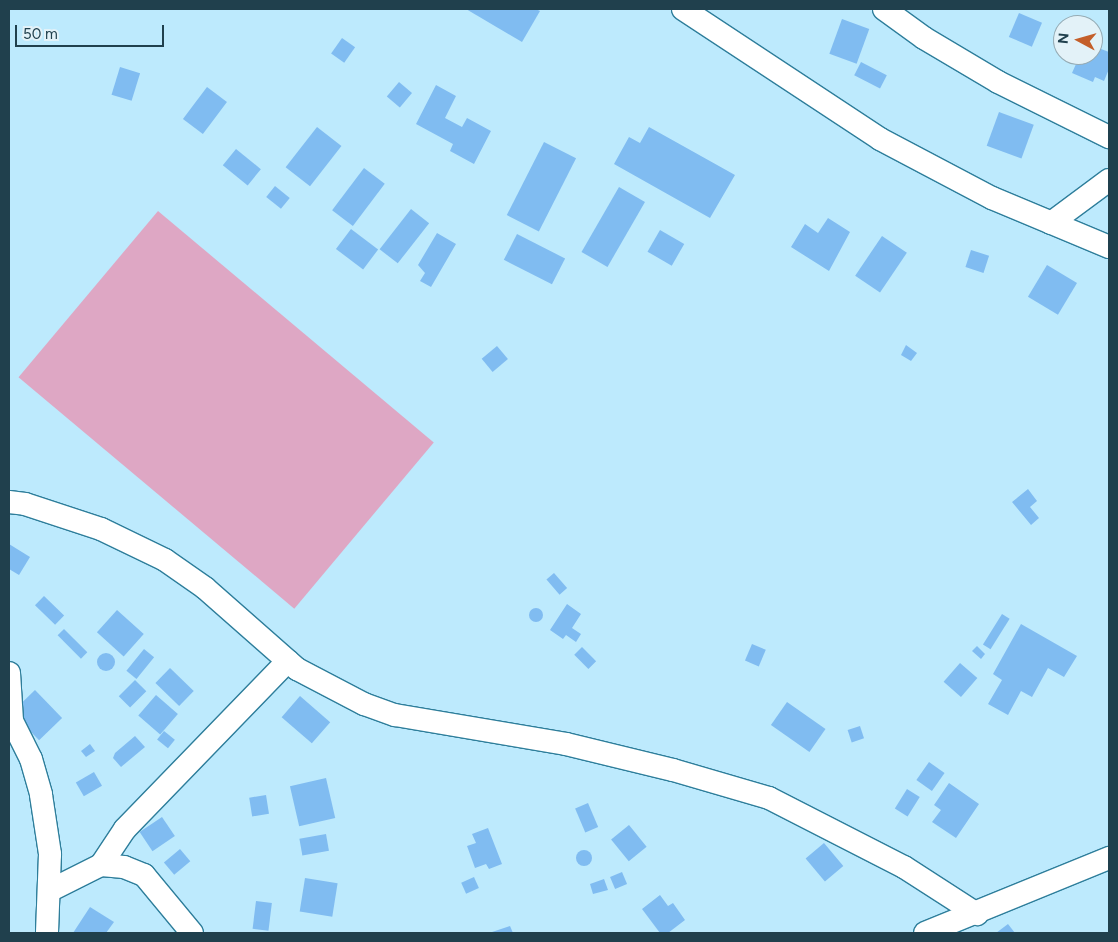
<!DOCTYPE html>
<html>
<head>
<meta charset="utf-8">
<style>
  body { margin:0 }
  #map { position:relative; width:1118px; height:942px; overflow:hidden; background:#bdeafd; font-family:Figtree,sans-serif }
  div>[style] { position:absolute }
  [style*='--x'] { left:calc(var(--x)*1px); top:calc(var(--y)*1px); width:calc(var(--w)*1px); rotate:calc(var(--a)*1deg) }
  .green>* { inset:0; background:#dea7c4; transform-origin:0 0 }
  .building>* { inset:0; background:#80bcf1; transform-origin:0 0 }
  .round { border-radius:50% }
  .roads { filter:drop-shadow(1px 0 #2e7e9b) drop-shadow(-1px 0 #2e7e9b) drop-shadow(0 1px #2e7e9b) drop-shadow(0 -1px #2e7e9b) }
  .minor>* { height:22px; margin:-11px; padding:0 11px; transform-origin:11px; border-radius:11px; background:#fff }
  span { translate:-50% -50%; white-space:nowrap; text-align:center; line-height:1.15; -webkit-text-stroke:4px #e3f2f8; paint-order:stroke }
  .frame { position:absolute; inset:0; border:10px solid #20404d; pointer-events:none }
  .north { position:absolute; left:1053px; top:15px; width:50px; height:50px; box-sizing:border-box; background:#e3f2f8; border:1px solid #95abb4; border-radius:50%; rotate:276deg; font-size:14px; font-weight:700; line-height:20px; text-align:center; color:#20404d }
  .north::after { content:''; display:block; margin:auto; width:18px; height:22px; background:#c45f2a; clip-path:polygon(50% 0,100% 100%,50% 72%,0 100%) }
  .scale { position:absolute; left:15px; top:25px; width:149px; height:22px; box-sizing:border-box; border:2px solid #20404d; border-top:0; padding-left:6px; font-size:15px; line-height:18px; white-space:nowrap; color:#20404d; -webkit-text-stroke:4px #e3f2f8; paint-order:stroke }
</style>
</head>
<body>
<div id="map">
  <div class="green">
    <i style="left:158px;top:211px;width:360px;height:217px;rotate:40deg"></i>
  </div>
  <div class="building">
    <i style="clip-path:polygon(466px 9px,536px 9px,540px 11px,522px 42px)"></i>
    <i style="left:1019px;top:13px;width:25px;height:26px;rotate:23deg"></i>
    <i style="left:842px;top:19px;width:29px;height:37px;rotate:20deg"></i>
    <i style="left:342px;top:38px;width:16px;height:19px;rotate:35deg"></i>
    <i style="clip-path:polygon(1093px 46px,1109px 52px,1109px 69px,1104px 81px,1095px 77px,1093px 82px,1072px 73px,1080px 55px,1093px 55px)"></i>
    <i style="left:861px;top:62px;width:29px;height:15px;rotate:27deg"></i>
    <i style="left:120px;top:67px;width:21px;height:29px;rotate:17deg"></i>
    <i style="left:399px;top:82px;width:17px;height:19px;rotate:40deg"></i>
    <i style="clip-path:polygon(436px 85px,456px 96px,445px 118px,462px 127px,467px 118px,491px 131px,474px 164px,450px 151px,453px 144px,416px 124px)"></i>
    <i style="left:207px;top:87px;width:25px;height:40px;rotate:37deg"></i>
    <i style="left:999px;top:112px;width:37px;height:36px;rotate:20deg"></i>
    <i style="left:317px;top:127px;width:31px;height:51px;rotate:38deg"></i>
    <i style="clip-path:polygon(649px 127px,735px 175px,710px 218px,614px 164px,629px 137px,640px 143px)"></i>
    <i style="left:544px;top:142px;width:36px;height:82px;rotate:27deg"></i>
    <i style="left:236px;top:149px;width:32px;height:21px;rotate:39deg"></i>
    <i style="left:364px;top:168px;width:26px;height:53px;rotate:37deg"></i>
    <i style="left:275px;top:186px;width:19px;height:14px;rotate:39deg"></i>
    <i style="left:619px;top:187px;width:30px;height:75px;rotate:30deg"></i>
    <i style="left:411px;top:209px;width:23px;height:51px;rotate:38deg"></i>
    <i style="clip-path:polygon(828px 218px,850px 232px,829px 271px,791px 247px,805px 224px,818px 233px)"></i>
    <i style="left:351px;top:229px;width:34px;height:25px;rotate:37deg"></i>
    <i style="left:660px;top:230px;width:28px;height:25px;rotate:30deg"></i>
    <i style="clip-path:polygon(437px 233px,456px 244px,431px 287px,420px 281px,425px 273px,418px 265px)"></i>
    <i style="left:517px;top:234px;width:54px;height:29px;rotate:27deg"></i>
    <i style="left:882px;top:236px;width:30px;height:48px;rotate:34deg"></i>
    <i style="left:971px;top:250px;width:19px;height:18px;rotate:18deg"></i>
    <i style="left:1047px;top:265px;width:35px;height:37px;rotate:31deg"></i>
    <i style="clip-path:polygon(906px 345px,917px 353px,911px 361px,901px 355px)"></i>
    <i style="left:497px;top:346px;width:17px;height:20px;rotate:50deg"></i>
    <i style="clip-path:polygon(1028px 489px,1037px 501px,1030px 507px,1039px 518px,1031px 525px,1012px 502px)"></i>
    <i style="clip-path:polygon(9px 544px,30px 557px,19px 575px,9px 569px)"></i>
    <i style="left:554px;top:573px;width:20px;height:10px;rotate:49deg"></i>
    <i style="left:44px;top:596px;width:28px;height:13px;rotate:44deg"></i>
    <i style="clip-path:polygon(567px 604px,581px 614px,572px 628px,581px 634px,576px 642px,566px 635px,563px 639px,550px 630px)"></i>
    <i class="round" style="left:529px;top:608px;width:14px;height:14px"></i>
    <i style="left:117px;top:610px;width:36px;height:30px;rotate:42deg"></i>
    <i style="left:1002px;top:614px;width:9px;height:36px;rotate:32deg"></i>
    <i style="clip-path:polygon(1021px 624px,1077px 656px,1064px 677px,1048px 668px,1032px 697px,1021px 691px,1008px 715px,988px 704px,1002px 680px,993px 674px)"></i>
    <i style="left:64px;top:629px;width:33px;height:9px;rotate:45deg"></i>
    <i style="left:752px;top:644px;width:15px;height:18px;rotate:23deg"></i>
    <i style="clip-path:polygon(977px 646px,985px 654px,981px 659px,972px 651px)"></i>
    <i style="left:582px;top:647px;width:20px;height:11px;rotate:45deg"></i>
    <i style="left:144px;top:649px;width:13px;height:28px;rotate:39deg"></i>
    <i class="round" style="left:97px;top:653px;width:18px;height:18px"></i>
    <i style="left:960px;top:663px;width:23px;height:25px;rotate:41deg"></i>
    <i style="left:170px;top:668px;width:33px;height:21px;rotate:44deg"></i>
    <i style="left:135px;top:680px;width:16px;height:23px;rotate:45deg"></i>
    <i style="left:35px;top:690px;width:39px;height:32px;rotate:46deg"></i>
    <i style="left:156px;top:695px;width:29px;height:27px;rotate:41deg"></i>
    <i style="left:300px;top:696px;width:40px;height:28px;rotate:41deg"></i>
    <i style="left:787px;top:702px;width:47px;height:28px;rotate:35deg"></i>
    <i style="left:860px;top:726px;width:13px;height:13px;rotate:72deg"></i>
    <i style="left:164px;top:731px;width:14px;height:11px;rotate:39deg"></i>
    <i style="clip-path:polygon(135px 736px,145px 747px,121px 767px,113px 758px,115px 753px)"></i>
    <i style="clip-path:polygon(90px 744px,95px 751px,86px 757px,81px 751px)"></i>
    <i style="left:929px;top:762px;width:19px;height:22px;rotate:35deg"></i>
    <i style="left:94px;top:772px;width:16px;height:21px;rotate:60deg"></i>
    <i style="left:326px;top:778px;width:41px;height:37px;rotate:77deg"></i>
    <i style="clip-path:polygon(949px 783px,979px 804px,956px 838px,932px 822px,941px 810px,934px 805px)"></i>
    <i style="left:907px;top:789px;width:15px;height:23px;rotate:32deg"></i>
    <i style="left:266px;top:795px;width:19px;height:17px;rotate:81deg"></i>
    <i style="left:588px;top:803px;width:26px;height:14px;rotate:67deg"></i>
    <i style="left:162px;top:817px;width:23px;height:27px;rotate:56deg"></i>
    <i style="left:629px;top:825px;width:28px;height:23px;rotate:51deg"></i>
    <i style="clip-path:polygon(488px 828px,502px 864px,489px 869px,486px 864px,475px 868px,467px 846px,476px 843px,472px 834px)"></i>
    <i style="left:326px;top:834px;width:17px;height:27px;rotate:80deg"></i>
    <i style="left:824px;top:843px;width:30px;height:24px;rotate:50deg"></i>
    <i style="left:180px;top:849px;width:16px;height:21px;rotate:50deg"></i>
    <i class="round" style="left:576px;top:850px;width:16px;height:16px"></i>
    <i style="left:622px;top:872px;width:13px;height:13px;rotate:67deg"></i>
    <i style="left:474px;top:877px;width:12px;height:14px;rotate:66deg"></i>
    <i style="left:305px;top:878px;width:33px;height:34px;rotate:9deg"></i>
    <i style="clip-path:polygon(604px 879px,608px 890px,593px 894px,590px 884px)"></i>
    <i style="clip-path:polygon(660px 895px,668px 906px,673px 903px,685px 920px,668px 933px,660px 933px,642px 909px)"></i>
    <i style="left:256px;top:901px;width:16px;height:28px;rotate:7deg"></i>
    <i style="clip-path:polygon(90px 907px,114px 922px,106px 933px,73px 933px)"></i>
    <i style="clip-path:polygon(1008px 924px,1015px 933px,996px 933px)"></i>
    <i style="clip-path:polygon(510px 926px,513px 933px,489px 933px)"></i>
  </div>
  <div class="roads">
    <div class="minor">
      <i style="--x:683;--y:9;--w:236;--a:33.4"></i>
      <i style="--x:880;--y:139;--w:127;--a:27.8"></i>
      <i style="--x:992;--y:198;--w:127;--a:22.7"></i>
      <i style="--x:884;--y:9;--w:49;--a:35.9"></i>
      <i style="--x:924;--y:38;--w:86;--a:30.7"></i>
      <i style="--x:998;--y:82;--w:124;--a:26.4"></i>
      <i style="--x:1051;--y:223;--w:72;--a:-36.6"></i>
      <i style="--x:9;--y:502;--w:16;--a:7"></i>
      <i style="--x:25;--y:504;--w:80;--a:18.2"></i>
      <i style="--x:101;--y:529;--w:71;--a:25.8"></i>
      <i style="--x:165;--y:560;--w:49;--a:35"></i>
      <i style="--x:205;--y:588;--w:123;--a:41.4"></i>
      <i style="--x:297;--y:669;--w:76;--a:27.6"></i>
      <i style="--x:364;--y:704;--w:33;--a:20"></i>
      <i style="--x:395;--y:715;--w:173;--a:9.6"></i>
      <i style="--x:566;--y:744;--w:110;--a:13.7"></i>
      <i style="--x:673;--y:770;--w:100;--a:16.3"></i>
      <i style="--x:769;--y:798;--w:152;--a:27.1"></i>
      <i style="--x:904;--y:867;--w:87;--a:32.8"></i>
      <i style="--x:9;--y:673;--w:48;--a:86.4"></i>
      <i style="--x:12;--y:721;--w:42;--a:63.4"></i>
      <i style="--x:31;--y:759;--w:37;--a:74"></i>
      <i style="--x:41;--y:795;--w:60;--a:81.3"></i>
      <i style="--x:50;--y:854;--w:79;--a:92.2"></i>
      <i style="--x:101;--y:865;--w:43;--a:-56.3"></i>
      <i style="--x:125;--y:829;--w:234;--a:-45.9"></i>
      <i style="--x:49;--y:891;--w:58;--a:-26.6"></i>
      <i style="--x:101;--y:865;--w:23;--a:5"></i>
      <i style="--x:124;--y:867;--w:22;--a:22"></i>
      <i style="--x:144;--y:875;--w:75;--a:50.4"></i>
      <i style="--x:925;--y:933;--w:199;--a:-22.2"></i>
    </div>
  </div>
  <div class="frame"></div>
  <div class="north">N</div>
  <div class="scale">50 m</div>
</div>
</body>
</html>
